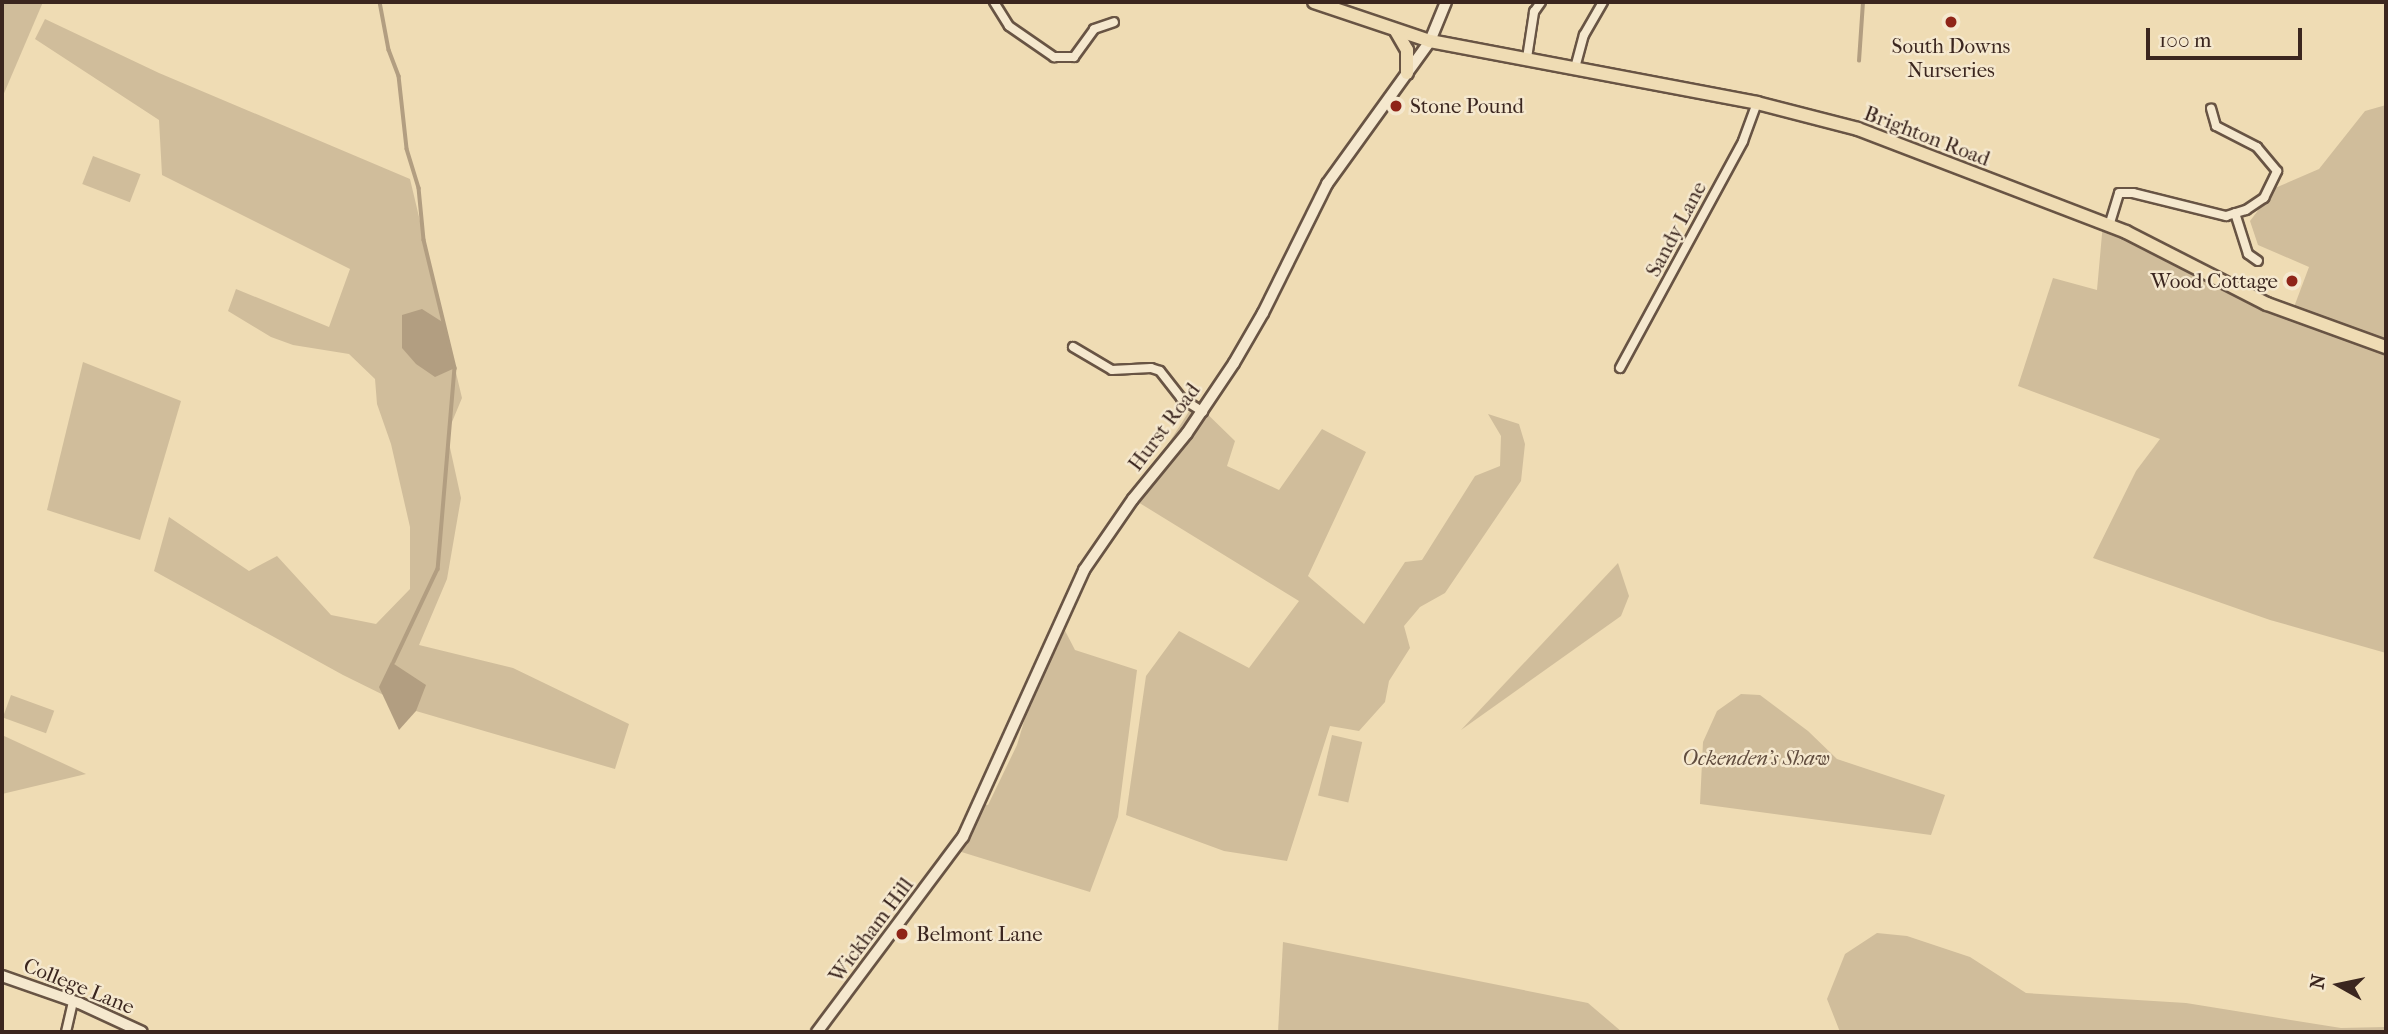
<!DOCTYPE html>
<html>
<head>
<meta charset="utf-8">
<style>
  body { margin:0 }
  #map { position:relative; width:2388px; height:1034px; overflow:hidden; background:#efdcb4; font-family:"IM FELL French Canon",serif }
  div>[style] { position:absolute }
  [style*='--x'] { left:calc(var(--x)*1px); top:calc(var(--y)*1px); width:calc(var(--w)*1px); rotate:calc(var(--a)*1deg) }
  .green>* { inset:0; background:#d0bd9b; transform-origin:0 0 }
  .water>* { inset:0; background:#b29e81 }
  .stream>* { height:3.5px; margin:-1.75px; padding:0 1.75px; transform-origin:1.75px; border-radius:1.75px; background:#b29e81 }
  .roads { filter:drop-shadow(2px 0 #685444) drop-shadow(-2px 0 #685444) drop-shadow(0 2px #685444) drop-shadow(0 -2px #685444) }
  .street>* { height:8px; margin:-4px; padding:0 4px; transform-origin:4px; border-radius:4px; background:#f5e8ce }
  .secondary>* { height:10px; margin:-5px; padding:0 5px; transform-origin:5px; border-radius:5px; background:#f5e8ce }
  .primary>* { height:12px; margin:-6px; padding:0 6px; transform-origin:6px; border-radius:6px; background:#efdcb4 }
  .dots>* { width:19px; height:19px; translate:-50% -50%; box-sizing:border-box; border:4px solid #f5e8ce; border-radius:50% }
  span { translate:-50% -50%; white-space:nowrap; text-align:center; line-height:1.15; -webkit-text-stroke:5px #f5e8ce; paint-order:stroke }
  .poi-label { font-size:21px; color:#3b261f }
  .left { translate:0 -50%; text-align:left }
  .right { translate:-100% -50%; text-align:right }
  .street-label { font-size:21px; color:#3b261f }
  .park-label { font-size:21px; color:#604c3e; font-style:italic }
  .frame { position:absolute; inset:0; border:4px solid #3b261f; pointer-events:none }
  .north { position:absolute; left:2304px; top:950px; width:70px; height:70px; -webkit-text-stroke:5px #f5e8ce; paint-order:stroke; rotate:279deg; font-size:19px; font-weight:700; line-height:28px; text-align:center; color:#3b261f }
  .north::after { content:''; display:block; margin:auto; width:24px; height:32px; background:#3b261f; clip-path:polygon(50% 0,100% 100%,50% 72%,0 100%) }
  .scale { position:absolute; left:2146px; top:28px; width:156px; height:32px; box-sizing:border-box; border:4px solid #3b261f; border-top:0; padding-left:9px; font-size:21px; line-height:24px; white-space:nowrap; color:#3b261f; -webkit-text-stroke:5px #f5e8ce; paint-order:stroke }
</style>
</head>
<body>
<div id="map">
  <div class="green">
    <i style="clip-path:polygon(2px 2px,43px 2px,2px 98px)"></i>
    <i style="clip-path:polygon(45px 19px,159px 73px,410px 179px,462px 398px,447px 434px,461px 498px,447px 579px,419px 645px,513px 668px,629px 724px,615px 769px,416px 711px,343px 675px,154px 571px,169px 517px,249px 571px,277px 556px,331px 615px,376px 624px,410px 589px,410px 527px,391px 444px,377px 404px,375px 379px,349px 354px,293px 345px,271px 337px,228px 311px,236px 289px,329px 327px,350px 269px,162px 175px,159px 120px,35px 39px)"></i>
    <i style="clip-path:polygon(2386px 105px,2386px 653px,2270px 620px,2093px 558px,2136px 471px,2160px 439px,2018px 386px,2053px 278px,2097px 290px,2103px 223px,2235px 287px,2239px 282px,2294px 307px,2309px 267px,2258px 245px,2250px 221px,2275px 188px,2319px 169px,2365px 111px)"></i>
    <i style="left:93px;top:156px;width:51px;height:30px;rotate:21deg"></i>
    <i style="clip-path:polygon(83px 362px,181px 401px,140px 540px,47px 510px)"></i>
    <i style="clip-path:polygon(1195px 402px,1235px 441px,1227px 466px,1279px 490px,1322px 429px,1366px 452px,1308px 576px,1364px 624px,1405px 562px,1422px 560px,1475px 476px,1500px 466px,1501px 436px,1488px 414px,1519px 424px,1525px 444px,1521px 481px,1445px 593px,1420px 607px,1404px 626px,1410px 648px,1389px 681px,1385px 702px,1359px 731px,1330px 726px,1287px 861px,1224px 851px,1126px 815px,1146px 676px,1179px 631px,1249px 668px,1299px 601px,1133px 499px)"></i>
    <i style="clip-path:polygon(1618px 563px,1629px 596px,1621px 616px,1461px 730px)"></i>
    <i style="clip-path:polygon(1061px 623px,1075px 650px,1137px 670px,1118px 817px,1090px 892px,955px 850px,980px 803px,988px 805px,1017px 745px,1033px 691px)"></i>
    <i style="clip-path:polygon(1741px 694px,1760px 695px,1808px 731px,1837px 759px,1945px 795px,1931px 835px,1700px 804px,1703px 742px,1717px 711px)"></i>
    <i style="left:11px;top:695px;width:46px;height:24px;rotate:20deg"></i>
    <i style="clip-path:polygon(2px 735px,86px 774px,2px 794px)"></i>
    <i style="left:1332px;top:735px;width:31px;height:62px;rotate:13deg"></i>
    <i style="clip-path:polygon(1877px 933px,1907px 936px,1970px 957px,2026px 993px,2186px 1003px,2341px 1028px,2386px 1027px,2386px 1032px,1840px 1032px,1827px 999px,1845px 954px)"></i>
    <i style="clip-path:polygon(1283px 942px,1588px 1003px,1622px 1032px,1278px 1032px)"></i>
  </div>
  <div class="water">
    <i style="clip-path:polygon(422px 309px,444px 323px,455px 368px,435px 377px,416px 364px,402px 348px,402px 315px)"></i>
    <i style="clip-path:polygon(391px 662px,426px 685px,416px 711px,399px 730px,379px 687px)"></i>
  </div>
  <div class="stream">
    <i style="--x:380;--y:2;--w:49;--a:79.4"></i>
    <i style="--x:389;--y:50;--w:28;--a:69"></i>
    <i style="--x:399;--y:76;--w:73;--a:83.7"></i>
    <i style="--x:407;--y:149;--w:41;--a:72.9"></i>
    <i style="--x:419;--y:188;--w:52;--a:84.5"></i>
    <i style="--x:424;--y:240;--w:132;--a:76.4"></i>
    <i style="--x:455;--y:368;--w:202;--a:94.8"></i>
    <i style="--x:438;--y:569;--w:103;--a:115.3"></i>
    <i style="--x:1859;--y:61;--w:59;--a:-86.1"></i>
  </div>
  <div class="roads">
    <div class="street">
      <i style="--x:994;--y:2;--w:28;--a:58"></i>
      <i style="--x:1009;--y:26;--w:55;--a:34.6"></i>
      <i style="--x:1054;--y:57;--w:20;--a:0"></i>
      <i style="--x:1074;--y:57;--w:34;--a:-54"></i>
      <i style="--x:1094;--y:29;--w:21;--a:-19"></i>
      <i style="--x:1527;--y:58;--w:47;--a:-81.3"></i>
      <i style="--x:1534;--y:12;--w:12;--a:-55"></i>
      <i style="--x:1575;--y:68;--w:34;--a:-75"></i>
      <i style="--x:1584;--y:35;--w:38;--a:-60"></i>
      <i style="--x:2235;--y:213;--w:43;--a:72.4"></i>
      <i style="--x:2248;--y:254;--w:12;--a:35"></i>
      <i style="--x:2109;--y:226;--w:34;--a:-73"></i>
      <i style="--x:2119;--y:193;--w:14;--a:0"></i>
      <i style="--x:2133;--y:193;--w:96;--a:13.9"></i>
      <i style="--x:2226;--y:216;--w:21;--a:-17"></i>
      <i style="--x:2246;--y:210;--w:22;--a:-34"></i>
      <i style="--x:2264;--y:198;--w:30;--a:-64"></i>
      <i style="--x:2277;--y:171;--w:31;--a:-130"></i>
      <i style="--x:2257;--y:147;--w:46;--a:-152.9"></i>
      <i style="--x:2216;--y:126;--w:18;--a:-106"></i>
      <i style="--x:1073;--y:347;--w:45;--a:30.5"></i>
      <i style="--x:1112;--y:370;--w:39;--a:-3"></i>
      <i style="--x:1151;--y:368;--w:9;--a:18"></i>
      <i style="--x:1160;--y:371;--w:34;--a:52"></i>
      <i style="--x:1181;--y:398;--w:26;--a:32"></i>
      <i style="--x:1620;--y:368;--w:258;--a:-61.5"></i>
      <i style="--x:1743;--y:141;--w:40;--a:-69.8"></i>
      <i style="--x:66;--y:1032;--w:32;--a:-77"></i>
    </div>
    <div class="secondary">
      <i style="--x:2;--y:976;--w:82;--a:19.3"></i>
      <i style="--x:79;--y:1003;--w:69;--a:24.7"></i>
      <i style="--x:817;--y:1032;--w:244;--a:-53.2"></i>
      <i style="--x:963;--y:837;--w:293;--a:-65.6"></i>
      <i style="--x:1084;--y:570;--w:86;--a:-55.4"></i>
      <i style="--x:1133;--y:499;--w:85;--a:-50.7"></i>
      <i style="--x:1187;--y:433;--w:84;--a:-56.1"></i>
      <i style="--x:1234;--y:363;--w:58;--a:-59.9"></i>
      <i style="--x:1263;--y:313;--w:144;--a:-63.6"></i>
      <i style="--x:1327;--y:184;--w:176;--a:-54.2"></i>
      <i style="--x:1430;--y:41;--w:42;--a:-67.7"></i>
    </div>
    <div class="primary">
      <i style="--x:1314;--y:2;--w:122;--a:18.6"></i>
      <i style="--x:1430;--y:41;--w:333;--a:10.7"></i>
      <i style="--x:1757;--y:103;--w:104;--a:14.4"></i>
      <i style="--x:1858;--y:129;--w:287;--a:21"></i>
      <i style="--x:2126;--y:232;--w:158;--a:27.1"></i>
      <i style="--x:2267;--y:304;--w:127;--a:19.9"></i>
      <i style="--x:1396;--y:31;--w:22;--a:60"></i>
      <i style="--x:1407;--y:50;--w:23;--a:90"></i>
    </div>
  </div>
  <div class="dots">
    <i style="left:1951px;top:22px;background:#8f2418"></i>
    <i style="left:1396px;top:106px;background:#8f2418"></i>
    <i style="left:2292px;top:281px;background:#8f2418"></i>
    <i style="left:902px;top:934px;background:#8f2418"></i>
  </div>
  <div class="poi-label">
    <span style="left:1951px;top:58px">South Downs<br>Nurseries</span>
    <span class="left" style="left:1410px;top:106px">Stone Pound</span>
    <span class="right" style="left:2278px;top:281px">Wood Cottage</span>
    <span class="left" style="left:916px;top:934px">Belmont Lane</span>
  </div>
  <div class="street-label">
    <span style="left:1927px;top:136px;rotate:21deg">Brighton Road</span>
    <span style="left:1676px;top:229px;rotate:-62deg">Sandy Lane</span>
    <span style="left:1164px;top:427px;rotate:-53deg">Hurst Road</span>
    <span style="left:871px;top:930px;rotate:-53deg">Wickham Hill</span>
    <span style="left:79px;top:986px;rotate:22deg">College Lane</span>
  </div>
  <div class="park-label">
    <span style="left:1756px;top:758px">Ockenden's Shaw</span>
  </div>
  <div class="frame"></div>
  <div class="north">N</div>
  <div class="scale">100 m</div>
</div>
</body>
</html>
